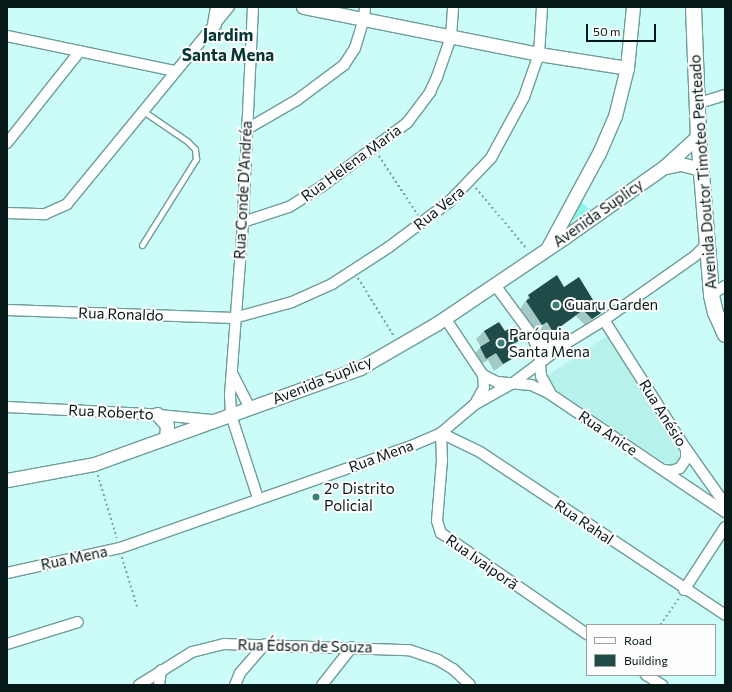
<!DOCTYPE html>
<html>
<head>
<meta charset="utf-8">
<style>
  body { margin:0 }
  #map { position:relative; width:732px; height:692px; overflow:hidden; background:#cbfcf7; font-family:Commissioner,sans-serif }
  div>[style] { position:absolute }
  [style*='--x'] { left:calc(var(--x)*1px); top:calc(var(--y)*1px); width:calc(var(--w)*1px); rotate:calc(var(--a)*1deg) }
  .built>* { inset:0; background:#b7f1ec }
  .green>* { inset:0; background:#8cf6ed }
  .shadow>* { inset:0; background:#0003 }
  .building>* { inset:0; background:#1f4c48 }
  .path>* { height:1.5px; margin-top:-0.75px; transform-origin:0; background:repeating-linear-gradient(90deg,#7da29e 0 2px,transparent 0 5px) }
  .roads { filter:drop-shadow(1px 0 #6f9d99) drop-shadow(-1px 0 #6f9d99) drop-shadow(0 1px #6f9d99) drop-shadow(0 -1px #6f9d99) }
  .service>* { height:5px; margin:-2.5px; padding:0 2.5px; transform-origin:2.5px; border-radius:2.5px; background:#fff }
  .minor>* { height:10px; margin:-5px; padding:0 5px; transform-origin:5px; border-radius:5px; background:#fff }
  .tertiary>* { height:13px; margin:-6.5px; padding:0 6.5px; transform-origin:6.5px; border-radius:6.5px; background:#fff }
  .secondary>* { height:15px; margin:-7.5px; padding:0 7.5px; transform-origin:7.5px; border-radius:7.5px; background:#fff }
  .dots>* { width:11px; height:11px; translate:-50% -50%; box-sizing:border-box; border:2px solid #fdfdfd; border-radius:50% }
  span { translate:-50% -50%; white-space:nowrap; text-align:center; line-height:1.15; -webkit-text-stroke:4px #fdfdfd; paint-order:stroke }
  .street-label { font-size:15px; color:#061817 }
  .poi-label { font-size:15px; color:#061817 }
  .left { translate:0 -50%; text-align:left }
  .quarter-label { font-size:17px; color:#053633; font-weight:700 }
  .frame { position:absolute; inset:0; border:8px solid #061817; pointer-events:none }
  .legend { position:absolute; left:586px; top:624px; width:130px; height:52px; box-sizing:border-box; background:#fdfdfd; border:1px solid #9aa1a1; margin:0; padding:5px 7px; list-style:none; font-size:12px; color:#061817 }
  .legend li { display:flex; align-items:center; gap:8px; height:20px }
  .legend b { width:20px; border:1px solid #9aa1a1 }
  .scale { position:absolute; left:586px; top:24px; width:70px; height:18px; box-sizing:border-box; border:2px solid #061817; border-top:0; padding-left:5px; font-size:12px; line-height:14px; white-space:nowrap; color:#061817; -webkit-text-stroke:3px #fdfdfd; paint-order:stroke }
</style>
</head>
<body>
<div id="map">
  <div class="built">
    <i style="clip-path:polygon(607px 336px,682px 453px,676px 465px,665px 463px,559px 392px,547px 376px)"></i>
  </div>
  <div class="green">
    <i style="clip-path:polygon(578px 200px,590px 209px,565px 226px)"></i>
  </div>
  <div class="shadow">
    <i style="clip-path:polygon(564px 288px,600px 313px,585px 325px,576px 316px,546px 337px,540px 328px,535px 331px,520px 309px,529px 296px)"></i>
    <i style="clip-path:polygon(484px 331px,504px 332px,521px 339px,513px 347px,517px 355px,494px 371px,488px 360px,478px 366px,472px 356px,481px 347px,476px 339px)"></i>
  </div>
  <div class="building">
    <i style="clip-path:polygon(557px 275px,564px 287px,579px 277px,601px 313px,592px 319px,583px 310px,553px 332px,547px 322px,542px 325px,526px 301px,530px 298px,528px 295px)"></i>
    <i style="clip-path:polygon(499px 322px,505px 331px,514px 326px,522px 339px,512px 344px,519px 355px,503px 364px,496px 353px,486px 359px,480px 347px,490px 341px,484px 331px)"></i>
  </div>
  <div class="path">
    <i style="--x:379;--y:156;--w:71;--a:56.5"></i>
    <i style="--x:476;--y:188;--w:80;--a:50.1"></i>
    <i style="--x:358;--y:278;--w:68;--a:58.2"></i>
    <i style="--x:98;--y:475;--w:66;--a:73.2"></i>
    <i style="--x:122;--y:557;--w:54;--a:72.9"></i>
    <i style="--x:660;--y:625;--w:33;--a:-55"></i>
  </div>
  <div class="roads">
    <div class="service">
      <i style="--x:142;--y:245;--w:102;--a:-57.9"></i>
      <i style="--x:196;--y:159;--w:10;--a:-96"></i>
      <i style="--x:195;--y:149;--w:11;--a:-135"></i>
      <i style="--x:187;--y:141;--w:53;--a:-145.7"></i>
    </div>
    <div class="minor">
      <i style="--x:253;--y:7;--w:215;--a:92.7"></i>
      <i style="--x:243;--y:222;--w:173;--a:94.3"></i>
      <i style="--x:230;--y:395;--w:20;--a:87"></i>
      <i style="--x:231;--y:415;--w:87;--a:72"></i>
      <i style="--x:7;--y:36;--w:172;--a:11.8"></i>
      <i style="--x:699;--y:103;--w:27;--a:-17"></i>
      <i style="--x:247;--y:129;--w:58;--a:-30.1"></i>
      <i style="--x:297;--y:100;--w:59;--a:-36.7"></i>
      <i style="--x:344;--y:65;--w:20;--a:-57"></i>
      <i style="--x:355;--y:48;--w:30;--a:-73"></i>
      <i style="--x:364;--y:19;--w:12;--a:-85"></i>
      <i style="--x:7;--y:143;--w:117;--a:-51.6"></i>
      <i style="--x:7;--y:213;--w:38;--a:2"></i>
      <i style="--x:45;--y:214;--w:24;--a:-24"></i>
      <i style="--x:67;--y:204;--w:255;--a:-50.6"></i>
      <i style="--x:243;--y:222;--w:48;--a:-18.1"></i>
      <i style="--x:289;--y:207;--w:38;--a:-32"></i>
      <i style="--x:321;--y:187;--w:107;--a:-36.7"></i>
      <i style="--x:407;--y:123;--w:39;--a:-53"></i>
      <i style="--x:430;--y:92;--w:17;--a:-65"></i>
      <i style="--x:437;--y:77;--w:42;--a:-70.7"></i>
      <i style="--x:451;--y:37;--w:30;--a:-86"></i>
      <i style="--x:495;--y:285;--w:71;--a:53.6"></i>
      <i style="--x:537;--y:342;--w:15;--a:20"></i>
      <i style="--x:551;--y:347;--w:12;--a:-9"></i>
      <i style="--x:711;--y:295;--w:17;--a:-33"></i>
      <i style="--x:7;--y:310;--w:227;--a:2"></i>
      <i style="--x:234;--y:318;--w:60;--a:-15.4"></i>
      <i style="--x:292;--y:302;--w:44;--a:-24.2"></i>
      <i style="--x:332;--y:284;--w:68;--a:-33"></i>
      <i style="--x:389;--y:247;--w:75;--a:-36.9"></i>
      <i style="--x:449;--y:202;--w:61;--a:-46.3"></i>
      <i style="--x:491;--y:158;--w:69;--a:-61.6"></i>
      <i style="--x:524;--y:97;--w:46;--a:-70.8"></i>
      <i style="--x:539;--y:54;--w:47;--a:-86.3"></i>
      <i style="--x:445;--y:318;--w:69;--a:56.3"></i>
      <i style="--x:483;--y:375;--w:16;--a:27"></i>
      <i style="--x:497;--y:382;--w:34;--a:5"></i>
      <i style="--x:531;--y:385;--w:17;--a:24"></i>
      <i style="--x:547;--y:392;--w:215;--a:34"></i>
      <i style="--x:604;--y:320;--w:153;--a:57.6"></i>
      <i style="--x:686;--y:449;--w:67;--a:54.7"></i>
      <i style="--x:533;--y:338;--w:16;--a:68"></i>
      <i style="--x:539;--y:353;--w:23;--a:85"></i>
      <i style="--x:541;--y:376;--w:18;--a:61"></i>
      <i style="--x:232;--y:373;--w:39;--a:63"></i>
      <i style="--x:475;--y:404;--w:18;--a:-61"></i>
      <i style="--x:484;--y:388;--w:13;--a:-94"></i>
      <i style="--x:7;--y:407;--w:141;--a:2.8"></i>
      <i style="--x:148;--y:414;--w:64;--a:5.4"></i>
      <i style="--x:441;--y:433;--w:43;--a:26"></i>
      <i style="--x:480;--y:452;--w:294;--a:33.6"></i>
      <i style="--x:441;--y:433;--w:27;--a:88"></i>
      <i style="--x:442;--y:460;--w:61;--a:94.7"></i>
      <i style="--x:437;--y:521;--w:13;--a:72"></i>
      <i style="--x:441;--y:533;--w:178;--a:34.7"></i>
      <i style="--x:664;--y:470;--w:7;--a:8"></i>
      <i style="--x:671;--y:471;--w:9;--a:-18"></i>
      <i style="--x:680;--y:468;--w:11;--a:-56"></i>
      <i style="--x:686;--y:459;--w:10;--a:-90"></i>
      <i style="--x:7;--y:573;--w:116;--a:-12.5"></i>
      <i style="--x:120;--y:548;--w:308;--a:-19.3"></i>
      <i style="--x:411;--y:446;--w:33;--a:-23"></i>
      <i style="--x:441;--y:433;--w:43;--a:-40.3"></i>
      <i style="--x:474;--y:405;--w:45;--a:-29.4"></i>
      <i style="--x:513;--y:383;--w:65;--a:-36.9"></i>
      <i style="--x:565;--y:344;--w:46;--a:-31.6"></i>
      <i style="--x:604;--y:320;--w:111;--a:-35.1"></i>
      <i style="--x:695;--y:256;--w:17;--a:-45"></i>
      <i style="--x:684;--y:590;--w:75;--a:-56.9"></i>
      <i style="--x:7;--y:644;--w:74;--a:-17.2"></i>
      <i style="--x:646;--y:675;--w:19;--a:32"></i>
      <i style="--x:139;--y:685;--w:62;--a:-31.9"></i>
      <i style="--x:192;--y:652;--w:33;--a:-14"></i>
      <i style="--x:224;--y:644;--w:185;--a:1.9"></i>
      <i style="--x:409;--y:650;--w:31;--a:19"></i>
      <i style="--x:438;--y:660;--w:17;--a:31"></i>
      <i style="--x:453;--y:669;--w:23;--a:43"></i>
      <i style="--x:159;--y:685;--w:15;--a:-82"></i>
      <i style="--x:235;--y:685;--w:13;--a:-67"></i>
      <i style="--x:240;--y:673;--w:38;--a:-49"></i>
      <i style="--x:322;--y:685;--w:48;--a:-51.7"></i>
    </div>
    <div class="tertiary">
      <i style="--x:303;--y:7;--w:241;--a:11.3"></i>
      <i style="--x:539;--y:54;--w:89;--a:9"></i>
      <i style="--x:214;--y:24;--w:17;--a:-80"></i>
      <i style="--x:665;--y:167;--w:16;--a:-11"></i>
      <i style="--x:681;--y:164;--w:21;--a:14"></i>
      <i style="--x:547;--y:249;--w:109;--a:-61.6"></i>
      <i style="--x:599;--y:153;--w:40;--a:-66.6"></i>
      <i style="--x:615;--y:116;--w:49;--a:-76"></i>
      <i style="--x:627;--y:68;--w:61;--a:-84.4"></i>
      <i style="--x:157;--y:414;--w:15;--a:48"></i>
      <i style="--x:167;--y:425;--w:13;--a:94"></i>
      <i style="--x:7;--y:480;--w:88;--a:-10.4"></i>
      <i style="--x:94;--y:464;--w:283;--a:-19.8"></i>
      <i style="--x:360;--y:368;--w:88;--a:-30.1"></i>
      <i style="--x:436;--y:324;--w:156;--a:-34"></i>
      <i style="--x:565;--y:237;--w:121;--a:-35.3"></i>
      <i style="--x:664;--y:167;--w:46;--a:-42.4"></i>
    </div>
    <div class="secondary">
      <i style="--x:693;--y:7;--w:129;--a:87.8"></i>
      <i style="--x:698;--y:136;--w:160;--a:85.3"></i>
      <i style="--x:711;--y:295;--w:17;--a:77"></i>
      <i style="--x:715;--y:312;--w:24;--a:66"></i>
    </div>
  </div>
  <div class="dots">
    <i style="left:556px;top:305px;background:#377f79"></i>
    <i style="left:501px;top:343px;background:#377f79"></i>
    <i style="left:316px;top:497px;background:#377f79"></i>
  </div>
  <div class="street-label">
    <span style="left:351px;top:163px;rotate:-36deg">Rua Helena Maria</span>
    <span style="left:703px;top:172px;rotate:-94deg">Avenida Doutor Timoteo Penteado</span>
    <span style="left:243px;top:190px;rotate:-87deg">Rua Conde D'Andréa</span>
    <span style="left:439px;top:208px;rotate:-39deg">Rua Vera</span>
    <span style="left:598px;top:213px;rotate:-35deg">Avenida Suplicy</span>
    <span style="left:121px;top:314px;rotate:2deg">Rua Ronaldo</span>
    <span style="left:322px;top:380px;rotate:-22deg">Avenida Suplicy</span>
    <span style="left:111px;top:412px;rotate:3deg">Rua Roberto</span>
    <span style="left:663px;top:413px;rotate:58deg">Rua Anésio</span>
    <span style="left:608px;top:433px;rotate:34deg">Rua Anice</span>
    <span style="left:381px;top:456px;rotate:-20deg">Rua Mena</span>
    <span style="left:584px;top:522px;rotate:34deg">Rua Rahal</span>
    <span style="left:74px;top:558px;rotate:-12deg">Rua Mena</span>
    <span style="left:482px;top:562px;rotate:35deg">Rua Ivaiporã</span>
    <span style="left:305px;top:646px;rotate:1deg">Rua Édson de Souza</span>
  </div>
  <div class="poi-label">
    <span class="left" style="left:564px;top:305px">Guaru Garden</span>
    <span class="left" style="left:509px;top:343px">Paróquia<br>Santa Mena</span>
    <span class="left" style="left:324px;top:497px">2º Distrito<br>Policial</span>
  </div>
  <div class="quarter-label">
    <span style="left:228px;top:45px">Jardim<br>Santa Mena</span>
  </div>
  <div class="frame"></div>
  <ul class="legend">
  <li><b style="height:5px;background:#fff"></b>Road</li>
  <li><b style="height:11px;background:#1f4c48"></b>Building</li>
  </ul>
  <div class="scale">50 m</div>
</div>
</body>
</html>
